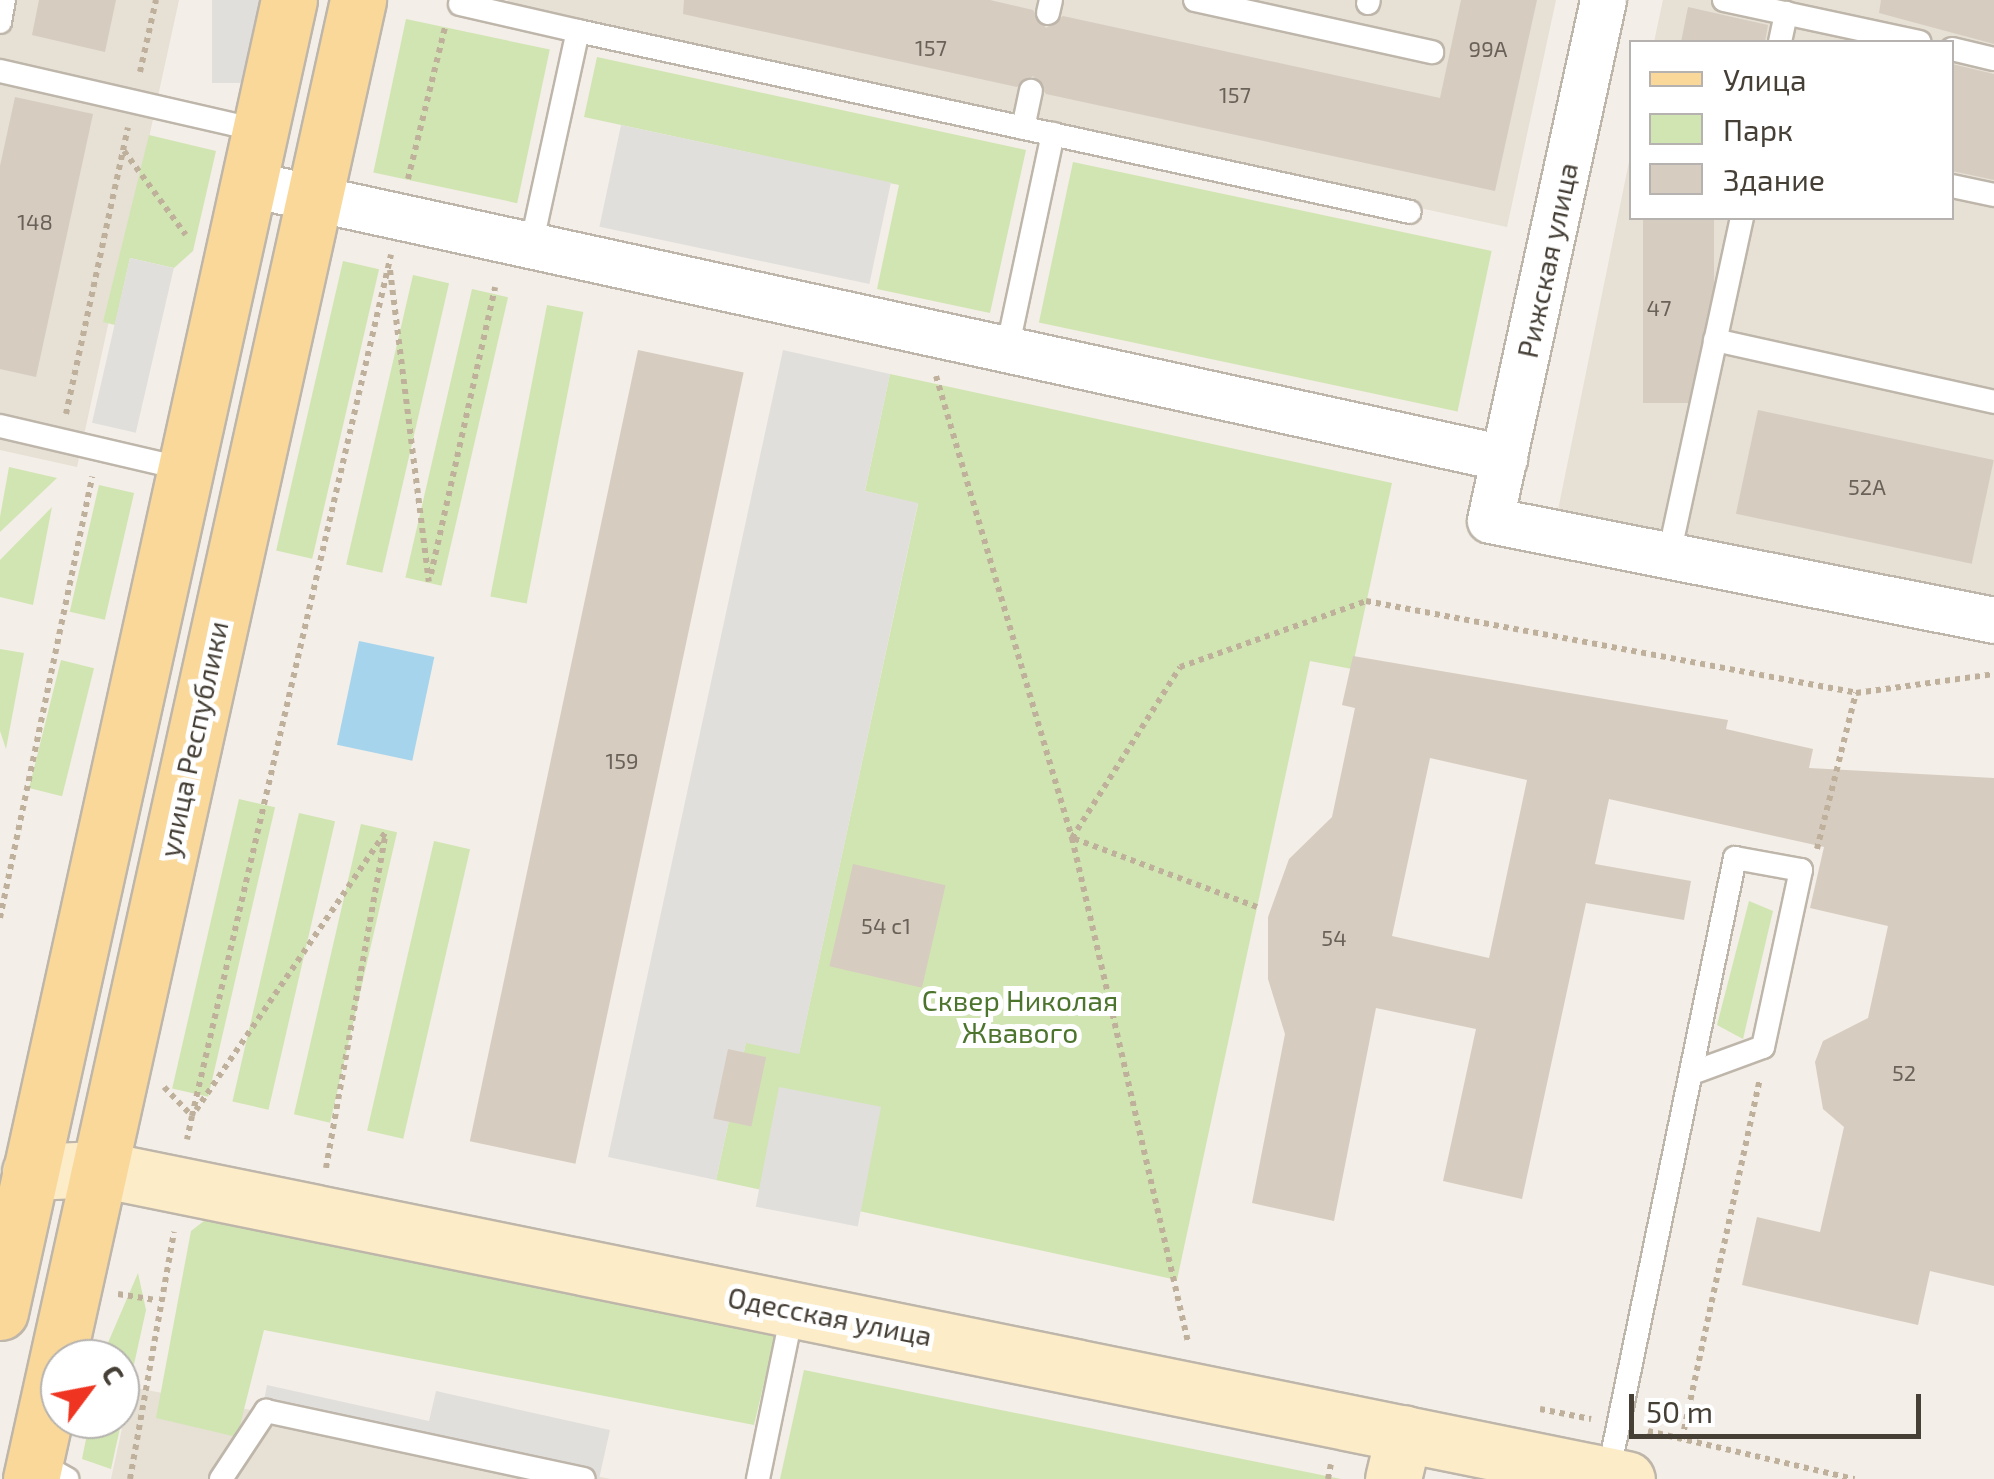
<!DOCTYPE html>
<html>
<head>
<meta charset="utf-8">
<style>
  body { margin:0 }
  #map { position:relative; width:1994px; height:1479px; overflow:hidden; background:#f3eee7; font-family:"Exo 2",sans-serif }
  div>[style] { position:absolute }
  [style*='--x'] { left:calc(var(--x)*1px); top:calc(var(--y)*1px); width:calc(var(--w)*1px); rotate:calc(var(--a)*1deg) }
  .residential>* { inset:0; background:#e6e0d5 }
  .green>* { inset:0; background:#d1e5b2; transform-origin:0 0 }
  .parking>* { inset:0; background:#e1dfdc; transform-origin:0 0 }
  .water>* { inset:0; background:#a6d4ec; transform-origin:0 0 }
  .building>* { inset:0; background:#d7ccc0; transform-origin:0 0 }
  .path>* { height:6px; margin-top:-3px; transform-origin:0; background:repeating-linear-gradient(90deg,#bfb09c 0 5px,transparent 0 10px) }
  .roads { filter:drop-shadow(2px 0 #beb6aa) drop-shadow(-2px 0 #beb6aa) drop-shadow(0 2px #beb6aa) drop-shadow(0 -2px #beb6aa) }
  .lane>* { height:22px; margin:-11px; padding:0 11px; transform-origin:11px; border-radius:11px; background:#fff }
  .street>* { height:45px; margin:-22.5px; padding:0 22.5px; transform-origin:22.5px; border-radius:22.5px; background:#fff }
  .secondary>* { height:55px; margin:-27.5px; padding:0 27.5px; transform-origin:27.5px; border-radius:27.5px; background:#fcecc8 }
  .primary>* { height:55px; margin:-27.5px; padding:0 27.5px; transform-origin:27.5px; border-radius:27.5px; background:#f9d89a }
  span { translate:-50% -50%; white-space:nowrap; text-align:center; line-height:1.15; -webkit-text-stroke:10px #fff; paint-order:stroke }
  .number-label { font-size:22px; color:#6a6258 }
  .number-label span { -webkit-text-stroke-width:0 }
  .street-label { font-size:28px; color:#453f36 }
  .park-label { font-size:28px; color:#4c742d }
  .legend { position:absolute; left:1629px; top:40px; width:325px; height:180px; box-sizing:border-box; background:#fff; border:2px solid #b5b2af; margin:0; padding:12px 18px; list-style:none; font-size:30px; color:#453f36 }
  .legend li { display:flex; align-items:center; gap:20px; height:50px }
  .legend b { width:50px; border:2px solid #b5b2af }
  .north { position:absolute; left:40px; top:1339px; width:100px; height:100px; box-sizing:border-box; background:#fff; border:2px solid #b5b2af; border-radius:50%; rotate:58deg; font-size:28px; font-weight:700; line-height:40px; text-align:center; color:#453f36 }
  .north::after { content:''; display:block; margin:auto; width:35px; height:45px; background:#ef3522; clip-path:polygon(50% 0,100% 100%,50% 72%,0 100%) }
  .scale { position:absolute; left:1629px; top:1394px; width:292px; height:45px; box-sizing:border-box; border:5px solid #453f36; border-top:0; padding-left:12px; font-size:30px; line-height:35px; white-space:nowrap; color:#453f36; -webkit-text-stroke:8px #fff; paint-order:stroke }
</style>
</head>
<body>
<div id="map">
  <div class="residential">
    <i style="clip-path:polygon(0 0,179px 0,77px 467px,0 450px)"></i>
    <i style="clip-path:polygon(508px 0,1556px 0,1507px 227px,506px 8px)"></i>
    <i style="clip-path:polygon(1663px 0,1994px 0,1994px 606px,1558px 510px,1631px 152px,1632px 218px,1952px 218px,1952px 42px,1654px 42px)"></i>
    <i style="clip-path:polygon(131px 1387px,611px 1479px,111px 1479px)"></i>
  </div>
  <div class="green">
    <i style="left:406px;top:19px;width:147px;height:157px;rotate:12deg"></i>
    <i style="clip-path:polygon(597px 57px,1026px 150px,990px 313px,877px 289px,899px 185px,584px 117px)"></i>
    <i style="clip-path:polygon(149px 135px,216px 151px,193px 251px,174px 268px,130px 258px,115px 325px,103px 322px)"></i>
    <i style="left:1073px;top:162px;width:428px;height:164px;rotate:12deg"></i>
    <i style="left:343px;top:261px;width:37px;height:297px;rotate:13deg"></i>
    <i style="left:413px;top:275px;width:37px;height:297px;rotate:13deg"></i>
    <i style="left:472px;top:289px;width:37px;height:296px;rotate:13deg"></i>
    <i style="left:547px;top:305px;width:37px;height:297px;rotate:11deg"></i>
    <i style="clip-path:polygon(890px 374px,1392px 483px,1352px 669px,1310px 661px,1177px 1280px,716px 1180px,746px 1042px,799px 1053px,918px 504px,865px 491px)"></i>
    <i style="clip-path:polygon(9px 467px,57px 478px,0 532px,0 517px)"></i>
    <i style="left:99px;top:485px;width:36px;height:130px;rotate:13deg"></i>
    <i style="clip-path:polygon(52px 507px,33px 605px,0 597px,0 560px)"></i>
    <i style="clip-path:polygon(0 649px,24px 653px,6px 749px,0 731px)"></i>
    <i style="left:61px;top:660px;width:34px;height:132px;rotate:14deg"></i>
    <i style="left:239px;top:799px;width:37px;height:297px;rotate:13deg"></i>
    <i style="left:299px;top:813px;width:37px;height:296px;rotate:13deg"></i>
    <i style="left:361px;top:824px;width:37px;height:298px;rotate:13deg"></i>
    <i style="left:434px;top:841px;width:37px;height:297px;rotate:13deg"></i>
    <i style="clip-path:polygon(1749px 901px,1773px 911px,1743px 1039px,1717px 1025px)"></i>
    <i style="clip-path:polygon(209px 1217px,778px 1324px,754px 1425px,264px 1330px,237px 1437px,156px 1418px,191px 1231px)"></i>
    <i style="clip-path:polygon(138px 1273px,146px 1310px,111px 1469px,82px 1459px,90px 1419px,120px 1419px,120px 1359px,101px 1359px)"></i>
    <i style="clip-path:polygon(804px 1370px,1341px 1479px,780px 1479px)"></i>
  </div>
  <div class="parking">
    <i style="left:212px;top:0;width:55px;height:83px"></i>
    <i style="left:621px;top:125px;width:276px;height:104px;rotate:12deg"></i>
    <i style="left:130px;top:258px;width:45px;height:169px;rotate:13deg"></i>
    <i style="clip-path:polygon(783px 350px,890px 374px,865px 491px,918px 503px,799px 1054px,746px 1043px,716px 1180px,608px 1157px)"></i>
    <i style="left:779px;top:1087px;width:104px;height:122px;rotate:11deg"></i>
    <i style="clip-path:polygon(267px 1385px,429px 1421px,436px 1391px,610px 1430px,599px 1479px,547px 1479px,261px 1415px)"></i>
  </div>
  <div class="water">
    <i style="left:359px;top:641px;width:77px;height:106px;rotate:12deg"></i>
  </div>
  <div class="building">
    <i style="clip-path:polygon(39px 0,116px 0,105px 52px,32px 35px)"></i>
    <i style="clip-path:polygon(684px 0,990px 0,1033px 10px,1046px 28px,1063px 16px,1440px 98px,1461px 0,1537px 0,1495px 191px,1046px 94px,1033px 76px,1017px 87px,683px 14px)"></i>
    <i style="clip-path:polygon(1881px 0,1994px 0,1994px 44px,1879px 13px)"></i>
    <i style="clip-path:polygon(1688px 7px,1768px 25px,1765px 42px,1681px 42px)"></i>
    <i style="clip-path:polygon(1952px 64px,1994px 74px,1994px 180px,1952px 171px)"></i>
    <i style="clip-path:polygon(15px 97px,93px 114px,36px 377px,0 369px,0 166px)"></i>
    <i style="left:1643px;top:218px;width:71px;height:185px"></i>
    <i style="left:638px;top:350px;width:108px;height:809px;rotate:12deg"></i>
    <i style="left:1758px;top:410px;width:241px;height:106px;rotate:12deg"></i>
    <i style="clip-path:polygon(evenodd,1353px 656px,1728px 720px,1726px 729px,1813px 749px,1809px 768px,1994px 778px,1994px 1286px,1930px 1271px,1918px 1325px,1742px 1285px,1757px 1217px,1820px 1232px,1844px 1127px,1823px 1109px,1815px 1062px,1823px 1041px,1868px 1018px,1888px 926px,1810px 908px,1824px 847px,1609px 799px,1595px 864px,1691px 881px,1684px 920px,1586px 903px,1522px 1199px,1443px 1181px,1476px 1029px,1376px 1008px,1334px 1221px,1252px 1203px,1285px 1034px,1268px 979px,1268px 917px,1289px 859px,1332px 817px,1355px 708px,1342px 705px,1353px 656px,1430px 758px,1527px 780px,1489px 958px,1392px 936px,1430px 758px)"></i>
    <i style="left:853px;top:864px;width:95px;height:105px;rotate:13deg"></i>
    <i style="left:728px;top:1049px;width:39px;height:71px;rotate:12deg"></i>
  </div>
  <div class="path">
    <i style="--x:140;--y:72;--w:74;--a:-77.5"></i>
    <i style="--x:124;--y:151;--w:104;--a:53.6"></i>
    <i style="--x:408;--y:179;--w:156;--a:-76.3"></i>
    <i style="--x:390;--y:270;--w:314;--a:82.9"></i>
    <i style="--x:936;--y:376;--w:482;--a:73.6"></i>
    <i style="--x:1072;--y:838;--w:517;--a:77.04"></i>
    <i style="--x:66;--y:414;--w:293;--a:-77.8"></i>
    <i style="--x:431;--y:574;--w:294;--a:-77.4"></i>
    <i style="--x:1817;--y:849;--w:161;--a:-76"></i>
    <i style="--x:1257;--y:907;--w:197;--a:-159.5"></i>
    <i style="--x:1072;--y:838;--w:202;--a:-57.7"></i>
    <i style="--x:1180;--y:667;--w:197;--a:-19.5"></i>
    <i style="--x:1366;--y:601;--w:499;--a:10.6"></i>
    <i style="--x:1856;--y:693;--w:139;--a:-7.8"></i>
    <i style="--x:0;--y:918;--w:451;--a:-78.2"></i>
    <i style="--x:164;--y:1087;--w:40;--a:46"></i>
    <i style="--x:192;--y:1116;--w:24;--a:102"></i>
    <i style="--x:196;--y:1110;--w:339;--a:-55.7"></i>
    <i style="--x:192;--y:1116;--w:884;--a:-76.99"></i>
    <i style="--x:326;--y:1168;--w:337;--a:-79.9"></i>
    <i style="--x:118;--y:1294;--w:38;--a:9"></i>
    <i style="--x:1540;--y:1409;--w:52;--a:11.1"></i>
    <i style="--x:1648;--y:1431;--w:212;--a:13.1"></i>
    <i style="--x:1682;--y:1439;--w:368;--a:-77.8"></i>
    <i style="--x:130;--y:1479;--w:251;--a:-79.9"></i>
    <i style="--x:1328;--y:1479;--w:15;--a:-79"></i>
  </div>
  <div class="roads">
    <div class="lane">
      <i style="--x:1195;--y:0;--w:243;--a:12.4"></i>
      <i style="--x:1724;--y:0;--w:200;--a:12.1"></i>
      <i style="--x:1368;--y:3;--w:3;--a:-72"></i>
      <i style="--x:460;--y:4;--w:121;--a:12.9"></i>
      <i style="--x:1048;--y:13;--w:13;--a:-77"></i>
      <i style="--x:0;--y:22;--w:22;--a:-80"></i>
      <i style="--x:1780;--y:42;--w:30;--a:-78"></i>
      <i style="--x:1952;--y:49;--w:43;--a:13.4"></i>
      <i style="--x:0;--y:71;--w:265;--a:12.9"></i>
      <i style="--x:1023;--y:128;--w:38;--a:-78"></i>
      <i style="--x:1952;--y:186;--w:43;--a:12.1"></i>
      <i style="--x:531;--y:246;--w:220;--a:-77.7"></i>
      <i style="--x:578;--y:31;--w:851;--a:12.27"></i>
      <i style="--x:1715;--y:340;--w:286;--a:12.5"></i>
      <i style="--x:1007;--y:350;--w:221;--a:-78"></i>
      <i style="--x:0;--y:426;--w:185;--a:13.1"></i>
      <i style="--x:1669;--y:555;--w:345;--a:-77.8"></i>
      <i style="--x:35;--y:1461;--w:37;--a:29"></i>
      <i style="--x:1608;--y:1475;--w:630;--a:-78.37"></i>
      <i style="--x:1735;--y:858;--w:67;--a:10.3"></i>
      <i style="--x:1801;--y:870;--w:181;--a:102.1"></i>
      <i style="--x:1763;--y:1047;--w:76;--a:159.9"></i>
      <i style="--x:221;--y:1479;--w:82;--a:-56.5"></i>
      <i style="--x:266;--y:1411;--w:325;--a:12.1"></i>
      <i style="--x:758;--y:1479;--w:174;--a:-78.4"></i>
    </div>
    <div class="street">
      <i style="--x:1603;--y:0;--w:532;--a:102.26"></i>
      <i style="--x:1490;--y:520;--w:514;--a:11.22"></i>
      <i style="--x:246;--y:183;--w:1288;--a:12.33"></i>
    </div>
    <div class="secondary">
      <i style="--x:30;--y:1172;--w:70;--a:-2.5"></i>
      <i style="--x:100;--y:1169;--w:1558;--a:11.48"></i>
      <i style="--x:1393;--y:1479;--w:47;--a:-76.6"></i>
    </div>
    <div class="primary">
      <i style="--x:0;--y:1312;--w:1343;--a:-77.58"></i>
      <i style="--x:31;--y:1479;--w:1515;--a:-77.53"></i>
    </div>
  </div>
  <div class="number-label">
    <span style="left:931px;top:48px">157</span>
    <span style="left:1488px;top:49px">99А</span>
    <span style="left:1235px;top:95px">157</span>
    <span style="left:35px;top:222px">148</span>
    <span style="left:1659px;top:308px">47</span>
    <span style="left:1867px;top:487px">52А</span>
    <span style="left:622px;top:761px">159</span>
    <span style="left:886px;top:926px">54 с1</span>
    <span style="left:1334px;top:938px">54</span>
    <span style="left:1904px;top:1073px">52</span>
  </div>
  <div class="street-label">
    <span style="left:1547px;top:260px;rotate:-78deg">Рижская улица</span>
    <span style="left:193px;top:739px;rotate:-78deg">улица Республики</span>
    <span style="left:830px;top:1316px;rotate:11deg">Одесская улица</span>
  </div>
  <div class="park-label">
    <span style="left:1020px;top:1016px">Сквер Николая<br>Жвавого</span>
  </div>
  <ul class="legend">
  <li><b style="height:12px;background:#f9d89a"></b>Улица</li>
  <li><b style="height:28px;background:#d1e5b2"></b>Парк</li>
  <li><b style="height:28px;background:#d7ccc0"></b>Здание</li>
  </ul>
  <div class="north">С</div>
  <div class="scale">50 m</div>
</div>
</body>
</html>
